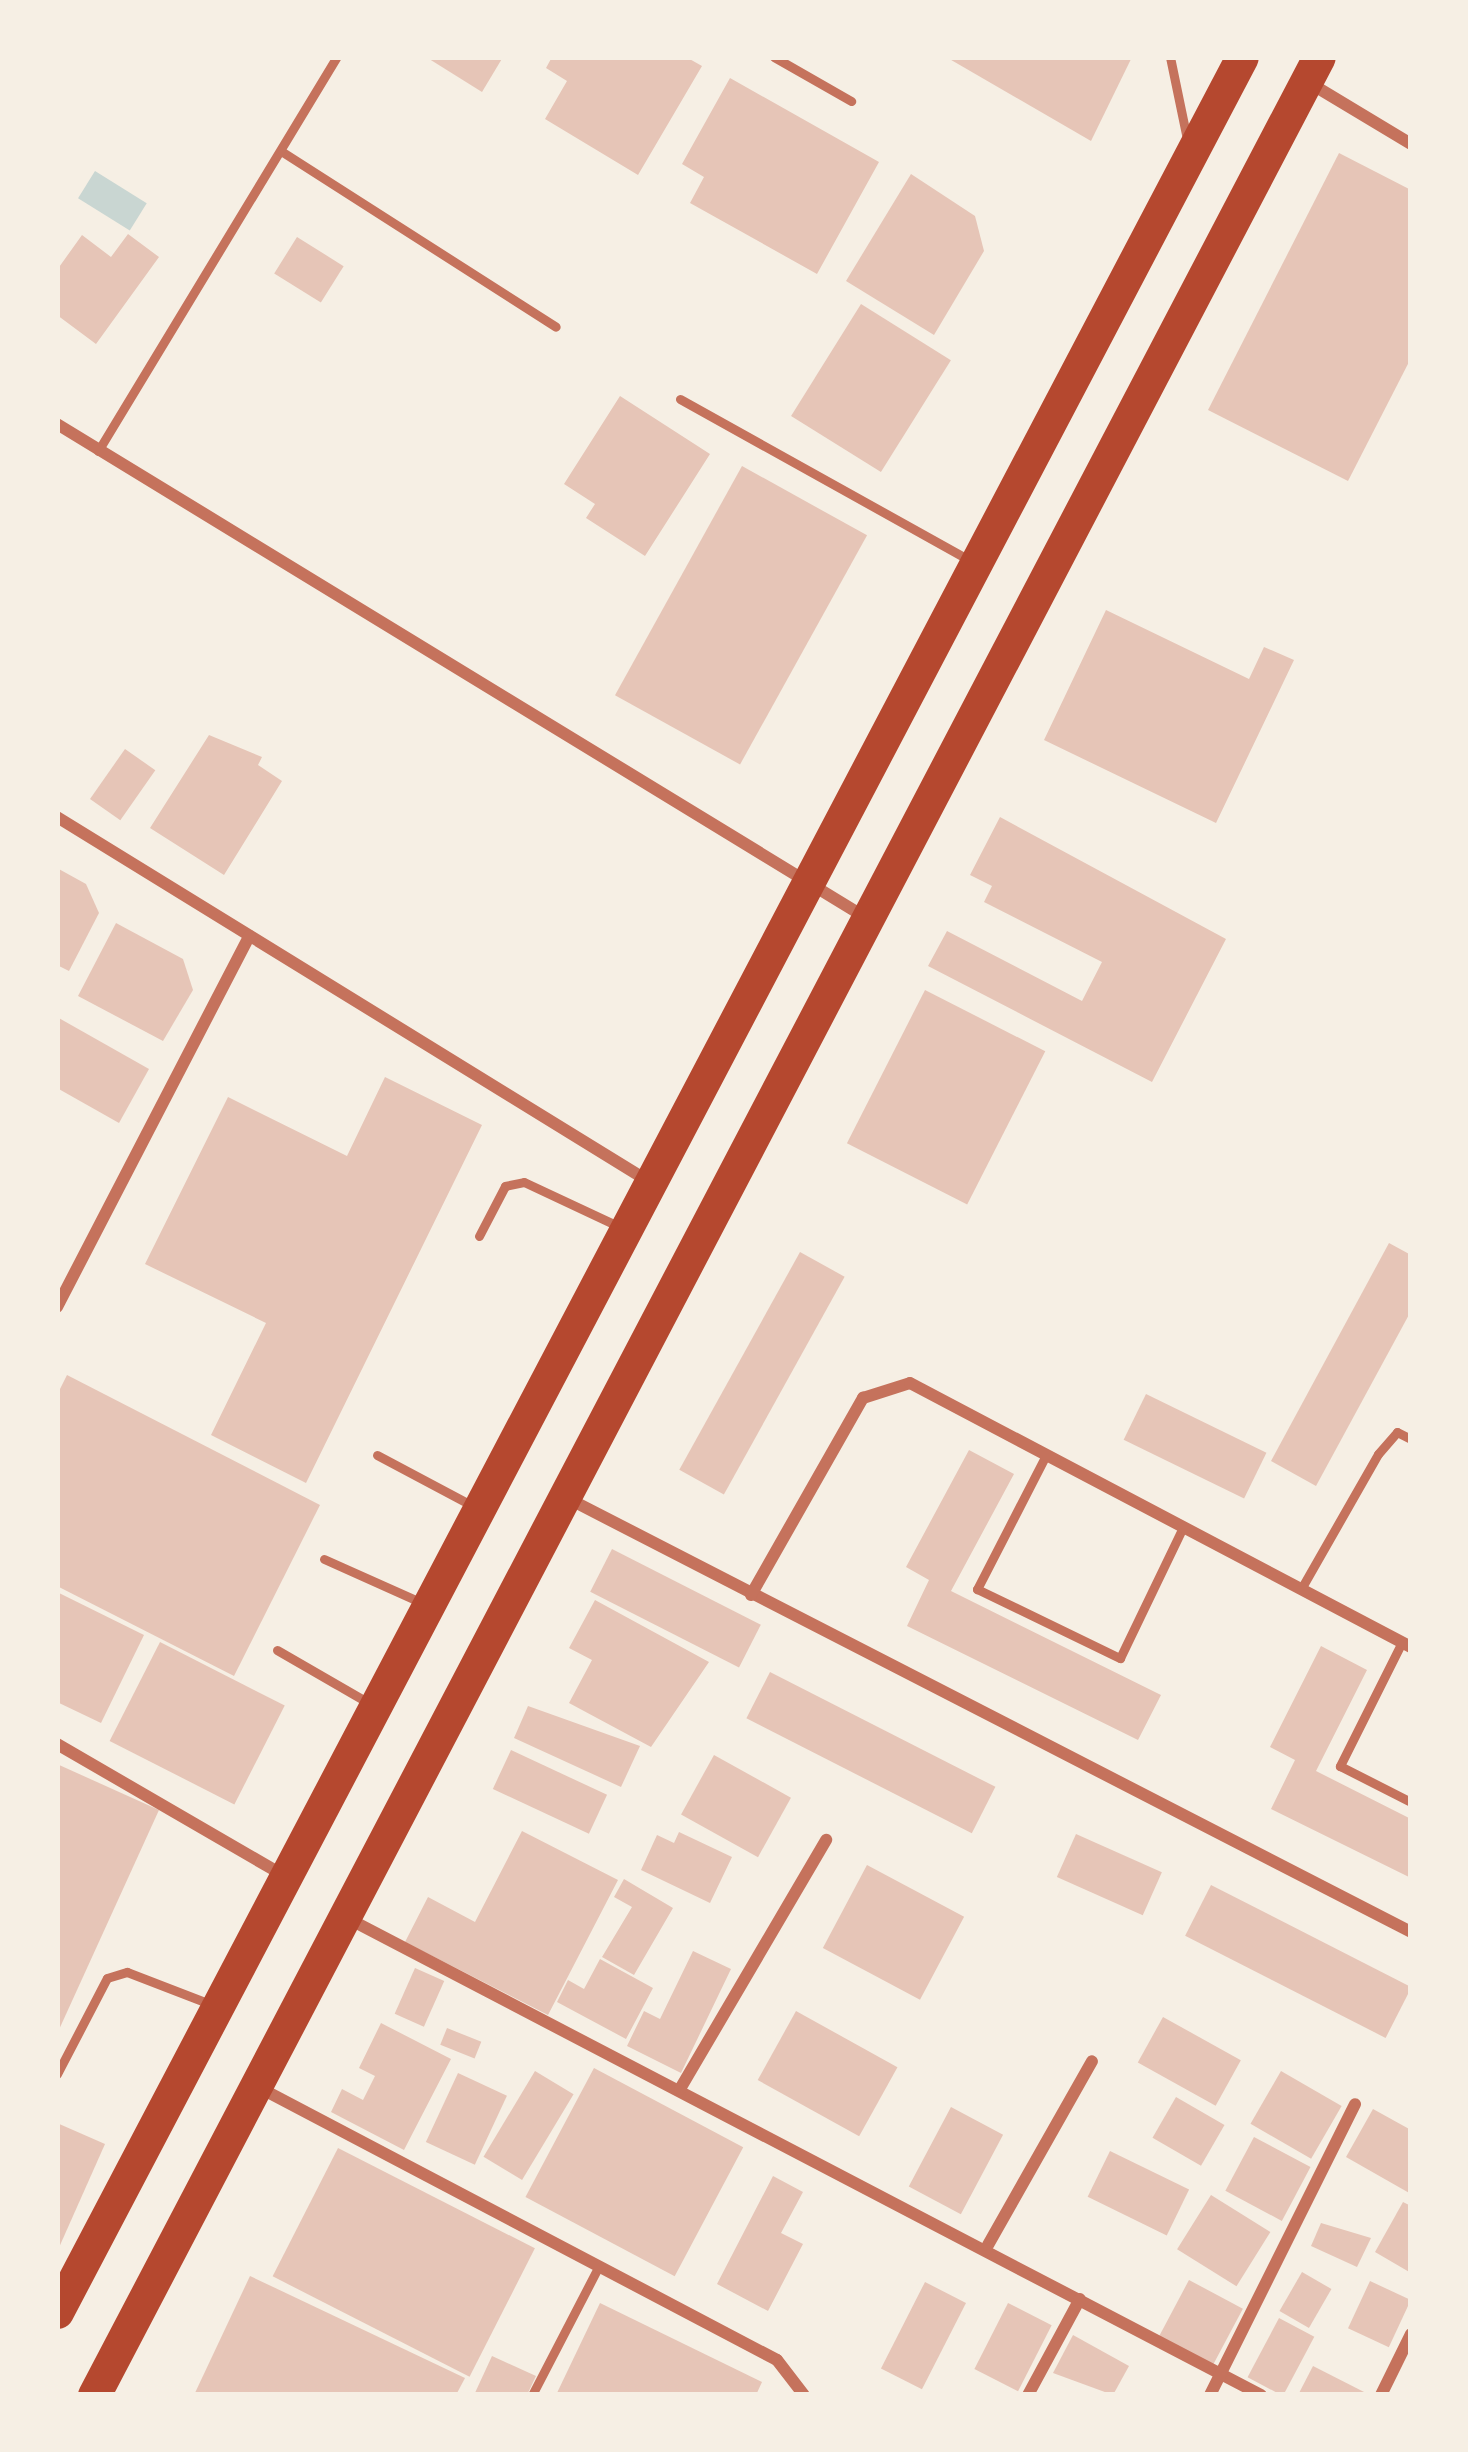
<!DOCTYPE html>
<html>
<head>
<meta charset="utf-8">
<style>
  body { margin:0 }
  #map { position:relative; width:1468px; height:2452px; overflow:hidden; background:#f6efe4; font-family:"PT Sans",sans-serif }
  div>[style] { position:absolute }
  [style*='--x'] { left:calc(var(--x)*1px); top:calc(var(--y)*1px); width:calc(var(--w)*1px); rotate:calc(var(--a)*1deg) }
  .water>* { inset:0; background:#c9d6d2; transform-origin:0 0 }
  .building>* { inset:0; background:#e6c5b7; transform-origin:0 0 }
  .service>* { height:9px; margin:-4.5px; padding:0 4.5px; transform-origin:4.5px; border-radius:4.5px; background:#c5725c }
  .minor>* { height:12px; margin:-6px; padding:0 6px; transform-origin:6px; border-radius:6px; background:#c5725c }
  .trunk>* { height:33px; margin:-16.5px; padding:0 16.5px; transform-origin:16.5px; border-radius:16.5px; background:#b5482f }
  span { translate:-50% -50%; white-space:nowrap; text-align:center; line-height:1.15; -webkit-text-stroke:12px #f6efe4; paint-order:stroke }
  .frame { position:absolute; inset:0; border:60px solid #f6efe4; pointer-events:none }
</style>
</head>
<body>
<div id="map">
  <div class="water">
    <i style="left:95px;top:171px;width:61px;height:32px;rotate:32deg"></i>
  </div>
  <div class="building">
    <i style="clip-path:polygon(426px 57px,503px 57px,482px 92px)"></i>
    <i style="clip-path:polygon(552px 57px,686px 57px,702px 66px,638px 175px,545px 119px,567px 81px,546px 68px)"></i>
    <i style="clip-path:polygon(946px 57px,1132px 57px,1091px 141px)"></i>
    <i style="clip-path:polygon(730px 78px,879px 162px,817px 274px,690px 203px,704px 177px,682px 164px)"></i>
    <i style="clip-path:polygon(1339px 153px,1411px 190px,1411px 358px,1348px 481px,1208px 410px)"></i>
    <i style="clip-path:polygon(911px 174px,975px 216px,984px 251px,934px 335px,846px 281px)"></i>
    <i style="clip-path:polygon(128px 234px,159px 257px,96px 344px,57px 315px,57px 270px,82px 235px,111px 257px)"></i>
    <i style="left:297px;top:237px;width:55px;height:43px;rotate:32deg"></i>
    <i style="left:861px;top:304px;width:106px;height:132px;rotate:32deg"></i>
    <i style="clip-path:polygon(620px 396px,710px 454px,645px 556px,586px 518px,595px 504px,564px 484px)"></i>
    <i style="left:742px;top:466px;width:143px;height:262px;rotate:29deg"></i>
    <i style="clip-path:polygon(1106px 610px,1249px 679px,1264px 647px,1294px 660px,1216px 823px,1044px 740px)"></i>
    <i style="clip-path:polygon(209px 735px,262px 757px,258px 765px,282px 781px,224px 875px,150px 828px)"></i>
    <i style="left:125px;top:749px;width:37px;height:61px;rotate:35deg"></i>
    <i style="clip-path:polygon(1000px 817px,1226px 939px,1152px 1082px,928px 966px,947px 931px,1082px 1001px,1102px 962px,984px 902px,992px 886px,970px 875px)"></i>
    <i style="clip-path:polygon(57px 868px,86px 884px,99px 913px,69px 971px,57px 965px)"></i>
    <i style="clip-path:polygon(116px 923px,183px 959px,193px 990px,163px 1041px,78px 996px)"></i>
    <i style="left:925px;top:990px;width:135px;height:172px;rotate:27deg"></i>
    <i style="clip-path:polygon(57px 1017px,149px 1069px,119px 1123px,57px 1088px)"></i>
    <i style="clip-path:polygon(385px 1077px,482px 1125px,306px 1483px,211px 1435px,266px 1323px,145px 1264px,228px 1097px,347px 1156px)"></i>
    <i style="clip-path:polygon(1389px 1243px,1411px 1255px,1411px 1311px,1316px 1486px,1271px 1461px)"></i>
    <i style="left:800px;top:1252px;width:51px;height:249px;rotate:29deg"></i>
    <i style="clip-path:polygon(67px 1375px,320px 1505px,234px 1676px,57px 1586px,57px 1395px)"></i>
    <i style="left:1146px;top:1394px;width:134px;height:51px;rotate:26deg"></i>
    <i style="clip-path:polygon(969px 1450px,1014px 1474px,951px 1591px,1161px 1695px,1138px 1740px,907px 1626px,929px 1580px,906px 1567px)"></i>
    <i style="left:612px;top:1549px;width:167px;height:48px;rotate:27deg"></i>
    <i style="clip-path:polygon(57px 1592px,144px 1635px,101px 1723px,57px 1702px)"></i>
    <i style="clip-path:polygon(595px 1600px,709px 1662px,651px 1747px,569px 1703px,592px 1660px,569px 1648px)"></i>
    <i style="left:160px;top:1642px;width:140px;height:111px;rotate:27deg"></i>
    <i style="clip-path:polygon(1321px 1646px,1367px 1670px,1316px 1771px,1411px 1819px,1411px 1878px,1271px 1809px,1295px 1760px,1270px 1747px)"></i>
    <i style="left:770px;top:1672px;width:253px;height:52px;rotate:27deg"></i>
    <i style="clip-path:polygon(528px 1706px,640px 1746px,621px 1787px,514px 1738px)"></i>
    <i style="left:511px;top:1750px;width:106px;height:43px;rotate:25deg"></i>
    <i style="left:714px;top:1755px;width:88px;height:68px;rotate:29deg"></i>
    <i style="clip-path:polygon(57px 1764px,159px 1810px,57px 2034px)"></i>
    <i style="clip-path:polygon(522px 1831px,618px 1880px,548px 2015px,405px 1942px,428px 1897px,475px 1922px)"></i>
    <i style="clip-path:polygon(679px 1832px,732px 1857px,710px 1903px,641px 1870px,657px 1835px,674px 1843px)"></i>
    <i style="left:1076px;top:1834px;width:94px;height:47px;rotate:24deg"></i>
    <i style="left:867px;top:1865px;width:110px;height:94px;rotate:28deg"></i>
    <i style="clip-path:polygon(624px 1879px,673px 1908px,634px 1975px,602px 1957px,632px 1907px,614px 1897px)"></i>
    <i style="left:1211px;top:1885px;width:225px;height:57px;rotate:27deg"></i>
    <i style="clip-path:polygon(693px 1951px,731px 1969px,681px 2073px,627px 2046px,644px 2011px,660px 2019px)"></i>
    <i style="clip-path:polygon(600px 1959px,653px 1988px,626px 2039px,557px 2002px,568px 1980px,584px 1989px)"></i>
    <i style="left:415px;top:1968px;width:32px;height:50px;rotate:24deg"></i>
    <i style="left:796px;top:2011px;width:116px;height:79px;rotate:29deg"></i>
    <i style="left:1163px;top:2017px;width:89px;height:52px;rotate:29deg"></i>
    <i style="clip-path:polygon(381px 2023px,451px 2059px,404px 2150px,331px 2112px,342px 2089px,363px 2100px,375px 2076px,359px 2068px)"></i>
    <i style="left:447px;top:2028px;width:37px;height:18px;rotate:22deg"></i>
    <i style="left:594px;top:2068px;width:169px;height:146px;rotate:28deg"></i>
    <i style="left:535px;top:2071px;width:45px;height:100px;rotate:31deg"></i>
    <i style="left:1281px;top:2071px;width:70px;height:61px;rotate:30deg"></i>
    <i style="left:458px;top:2073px;width:54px;height:76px;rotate:25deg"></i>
    <i style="left:1176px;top:2097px;width:56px;height:47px;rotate:30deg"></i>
    <i style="left:951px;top:2107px;width:59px;height:90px;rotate:28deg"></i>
    <i style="clip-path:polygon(1373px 2109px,1411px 2130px,1411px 2194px,1346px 2157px)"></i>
    <i style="clip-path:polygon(57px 2123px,105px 2144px,57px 2252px)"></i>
    <i style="left:1254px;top:2137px;width:64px;height:61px;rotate:28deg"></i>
    <i style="left:338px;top:2148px;width:221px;height:144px;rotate:27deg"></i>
    <i style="left:1110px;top:2151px;width:88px;height:51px;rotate:26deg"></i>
    <i style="clip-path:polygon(773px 2176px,803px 2192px,781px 2233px,803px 2244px,768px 2311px,717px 2284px)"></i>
    <i style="left:1211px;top:2195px;width:70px;height:64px;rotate:32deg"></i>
    <i style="clip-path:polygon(1403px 2202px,1411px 2206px,1411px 2273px,1375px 2252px)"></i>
    <i style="clip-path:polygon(1321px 2223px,1371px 2238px,1357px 2267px,1311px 2246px)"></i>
    <i style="left:1302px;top:2272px;width:34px;height:45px;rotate:30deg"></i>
    <i style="clip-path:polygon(250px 2276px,465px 2378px,456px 2395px,194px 2395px)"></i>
    <i style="left:1189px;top:2280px;width:61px;height:64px;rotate:28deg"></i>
    <i style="left:1370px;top:2281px;width:45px;height:52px;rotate:25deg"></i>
    <i style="left:925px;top:2282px;width:46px;height:97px;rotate:27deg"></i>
    <i style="clip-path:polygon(600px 2303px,762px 2382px,756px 2395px,556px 2395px)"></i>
    <i style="left:1008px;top:2303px;width:49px;height:74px;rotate:27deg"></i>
    <i style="left:1279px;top:2318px;width:40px;height:67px;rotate:28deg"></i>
    <i style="clip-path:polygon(1073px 2335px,1129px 2366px,1113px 2395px,1053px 2373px)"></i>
    <i style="clip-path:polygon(492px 2356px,536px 2376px,527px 2395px,474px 2395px)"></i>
    <i style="clip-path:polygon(1313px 2366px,1370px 2395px,1298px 2395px)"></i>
  </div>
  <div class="service">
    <i style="--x:774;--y:57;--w:89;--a:29.7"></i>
    <i style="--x:1170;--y:57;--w:89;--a:78.3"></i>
    <i style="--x:281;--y:151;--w:326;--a:32.6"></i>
    <i style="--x:680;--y:399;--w:333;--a:29.1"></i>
    <i style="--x:98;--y:451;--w:461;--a:-58.8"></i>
    <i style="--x:479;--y:1236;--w:56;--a:-62.5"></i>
    <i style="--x:505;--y:1186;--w:19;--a:-12"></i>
    <i style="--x:524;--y:1182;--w:104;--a:25.1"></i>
    <i style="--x:377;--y:1455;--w:106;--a:28"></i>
    <i style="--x:1046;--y:1455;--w:151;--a:117.2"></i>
    <i style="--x:977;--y:1589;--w:159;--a:25.8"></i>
    <i style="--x:1120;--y:1658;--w:145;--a:-64.3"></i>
    <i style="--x:324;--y:1559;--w:105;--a:24.1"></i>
    <i style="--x:1301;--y:1589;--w:155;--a:-60.3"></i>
    <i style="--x:1378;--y:1454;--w:29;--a:-49"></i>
    <i style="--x:1397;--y:1432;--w:16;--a:27"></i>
    <i style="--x:1402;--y:1642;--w:139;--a:116.6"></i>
    <i style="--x:1340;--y:1766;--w:80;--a:26.9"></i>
    <i style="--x:277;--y:1650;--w:104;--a:30"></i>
    <i style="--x:57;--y:2074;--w:108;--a:-62.5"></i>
    <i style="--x:107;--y:1978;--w:21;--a:-17"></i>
    <i style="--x:127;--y:1972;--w:89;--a:21.1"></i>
    <i style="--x:532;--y:2395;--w:145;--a:-62.6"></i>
  </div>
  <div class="minor">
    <i style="--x:1308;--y:82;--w:120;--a:31"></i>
    <i style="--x:57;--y:424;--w:947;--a:31.39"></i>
    <i style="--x:57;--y:817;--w:694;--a:31.63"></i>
    <i style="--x:57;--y:1307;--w:418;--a:-62.6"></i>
    <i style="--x:569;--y:1499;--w:947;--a:27.21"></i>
    <i style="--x:751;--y:1595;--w:227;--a:-60.4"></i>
    <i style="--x:863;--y:1398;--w:49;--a:-17.7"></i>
    <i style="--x:910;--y:1383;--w:566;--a:27.79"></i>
    <i style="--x:57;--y:1744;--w:261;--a:30.1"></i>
    <i style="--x:347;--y:1918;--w:1031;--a:27.56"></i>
    <i style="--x:260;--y:2088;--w:584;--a:27.75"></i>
    <i style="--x:777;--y:2360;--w:44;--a:52.4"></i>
    <i style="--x:680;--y:2089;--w:289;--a:-59.6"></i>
    <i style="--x:988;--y:2245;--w:211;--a:-60.5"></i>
    <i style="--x:1028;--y:2395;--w:109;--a:-61.6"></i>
    <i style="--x:1210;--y:2395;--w:325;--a:-63.5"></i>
    <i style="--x:1381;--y:2395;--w:68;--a:-63.8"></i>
  </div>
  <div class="trunk">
    <i style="--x:57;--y:2312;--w:2547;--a:-62.28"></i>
    <i style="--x:94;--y:2395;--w:2639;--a:-62.35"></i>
  </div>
  <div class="frame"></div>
</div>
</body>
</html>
